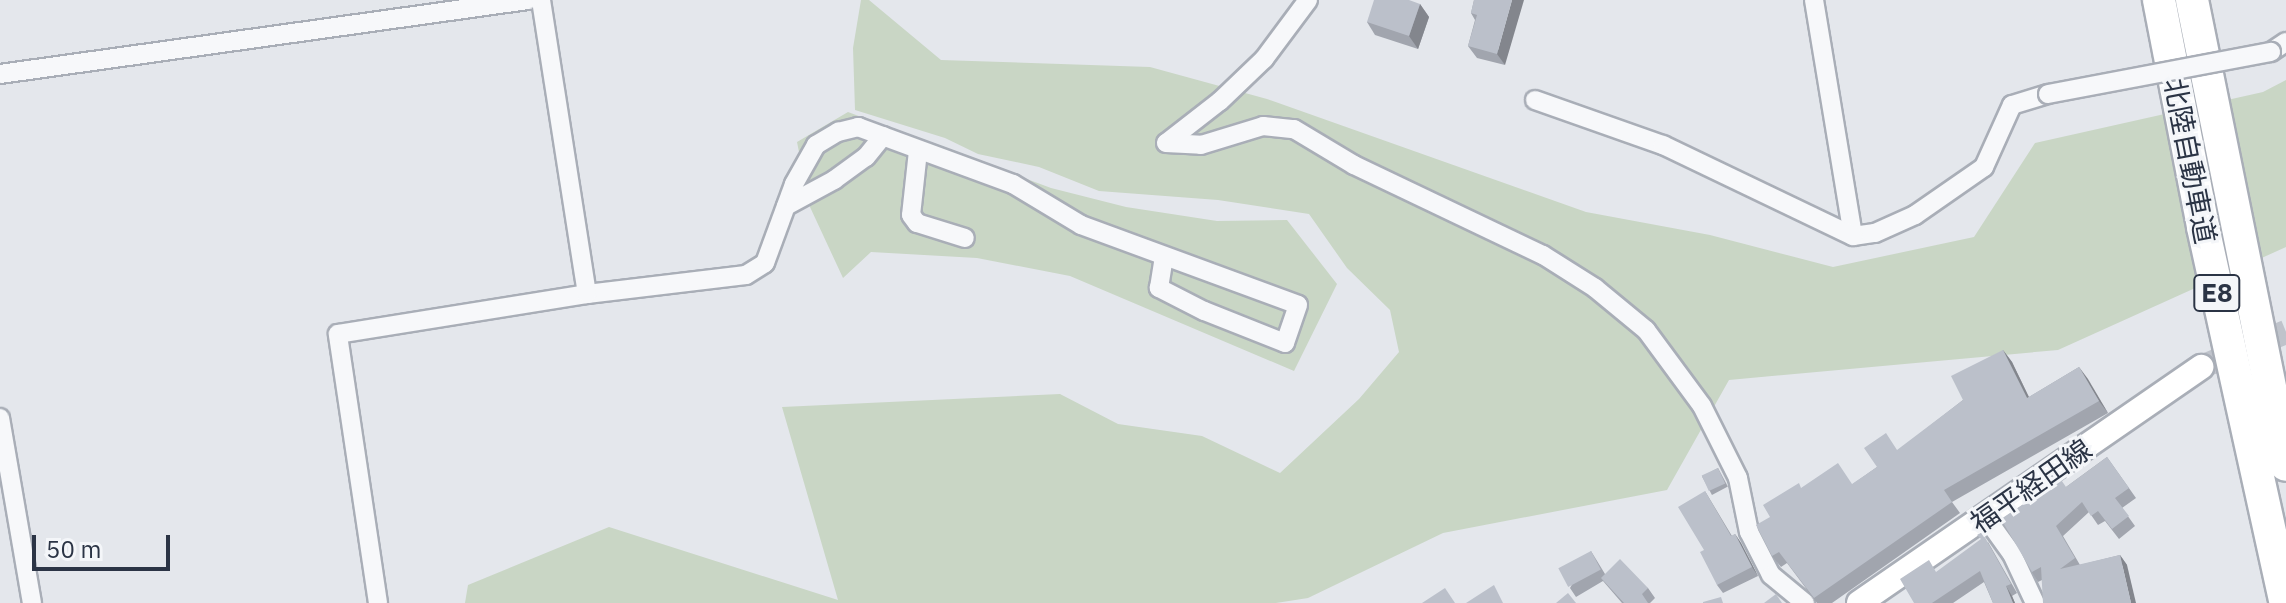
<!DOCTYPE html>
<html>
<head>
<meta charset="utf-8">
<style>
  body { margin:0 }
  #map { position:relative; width:2286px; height:603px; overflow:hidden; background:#e4e7ec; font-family:"IBM Plex Sans","Noto Sans JP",sans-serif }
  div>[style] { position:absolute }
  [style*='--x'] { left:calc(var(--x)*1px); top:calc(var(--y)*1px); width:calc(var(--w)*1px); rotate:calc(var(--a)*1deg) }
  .green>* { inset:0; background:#c9d6c5 }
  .secondary-tunnel>* { height:24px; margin-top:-12px; transform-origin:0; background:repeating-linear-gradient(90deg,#bfc3cb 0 24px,transparent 0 36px) }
  .roads { filter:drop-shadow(2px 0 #a9aeb7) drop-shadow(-2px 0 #a9aeb7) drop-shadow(0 2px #a9aeb7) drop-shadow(0 -2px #a9aeb7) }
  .minor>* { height:18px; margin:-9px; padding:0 9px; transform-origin:9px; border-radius:9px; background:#f7f8fa }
  .secondary>* { height:24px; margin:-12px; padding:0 12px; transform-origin:12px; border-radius:12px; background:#fff }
  .motorway>* { height:32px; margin:-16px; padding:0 16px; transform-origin:16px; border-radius:16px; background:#fff }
  .bridges { filter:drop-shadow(2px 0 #a9aeb7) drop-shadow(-2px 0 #a9aeb7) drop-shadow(0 2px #a9aeb7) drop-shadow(0 -2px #a9aeb7) }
  .minor-bridge>* { height:18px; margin:-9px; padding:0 9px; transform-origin:9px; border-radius:9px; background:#f7f8fa }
  .wall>* { inset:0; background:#a1a5ae; transform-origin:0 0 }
  .shaded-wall>* { inset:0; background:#83868d }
  .building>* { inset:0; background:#bbc0ca; transform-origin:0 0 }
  span { translate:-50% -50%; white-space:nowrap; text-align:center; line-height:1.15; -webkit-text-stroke:6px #f4f6f9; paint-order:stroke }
  .shield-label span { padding:2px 6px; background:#f4f6f9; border:2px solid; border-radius:6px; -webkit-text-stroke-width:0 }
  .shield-label { font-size:26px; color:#2b3445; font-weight:700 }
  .street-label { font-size:28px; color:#2b3445 }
  .scale { position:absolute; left:32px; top:535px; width:138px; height:36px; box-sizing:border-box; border:4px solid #2b3445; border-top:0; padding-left:10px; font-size:24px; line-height:28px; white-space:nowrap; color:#2b3445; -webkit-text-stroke:6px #f4f6f9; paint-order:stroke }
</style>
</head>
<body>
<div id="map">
  <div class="green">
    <i style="clip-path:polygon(861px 0,869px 0,941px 60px,1150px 67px,1267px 99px,1586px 212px,1710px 235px,1833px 267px,1974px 237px,2035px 143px,2263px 92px,2286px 80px,2286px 247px,2058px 350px,1729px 380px,1667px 490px,1443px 533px,1308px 598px,1276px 603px,465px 603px,468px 585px,609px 527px,838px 600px,782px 407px,1060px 394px,1118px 424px,1202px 436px,1280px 473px,1359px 399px,1399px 352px,1390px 310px,1347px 268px,1309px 214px,1218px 200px,1099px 191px,1039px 167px,978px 154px,945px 138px,855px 110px,853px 48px)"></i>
    <i style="clip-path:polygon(848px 112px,1051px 188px,1126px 207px,1217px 221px,1287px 220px,1337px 284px,1294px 371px,1070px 276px,977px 258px,871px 252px,843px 278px,810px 207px,797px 142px)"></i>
  </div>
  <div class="secondary-tunnel">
    <i style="--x:2201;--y:367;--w:92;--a:-22.4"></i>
  </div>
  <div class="roads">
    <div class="minor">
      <i style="--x:1308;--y:0;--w:74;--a:126.7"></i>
      <i style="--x:1264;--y:59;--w:61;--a:136.3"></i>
      <i style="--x:1220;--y:101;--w:68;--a:142.1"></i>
      <i style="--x:1166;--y:143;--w:35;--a:3"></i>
      <i style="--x:1201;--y:145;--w:65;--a:-17"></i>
      <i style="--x:1263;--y:126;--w:31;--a:6"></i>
      <i style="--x:1294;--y:129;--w:70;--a:31"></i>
      <i style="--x:1354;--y:165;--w:209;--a:25.5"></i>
      <i style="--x:1543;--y:255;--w:62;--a:32.4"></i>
      <i style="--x:1595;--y:288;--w:66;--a:39.5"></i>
      <i style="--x:1646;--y:330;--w:94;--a:53.6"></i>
      <i style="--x:1702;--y:406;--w:80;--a:63.4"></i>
      <i style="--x:1738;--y:478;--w:55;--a:78.5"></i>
      <i style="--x:1749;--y:532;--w:48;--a:62.9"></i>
      <i style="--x:1771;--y:575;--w:44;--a:39.5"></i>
      <i style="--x:1814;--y:0;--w:239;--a:80.6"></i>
      <i style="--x:1853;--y:236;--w:22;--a:-8"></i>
      <i style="--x:1875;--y:233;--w:44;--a:-24.2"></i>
      <i style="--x:1915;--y:215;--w:84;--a:-34.8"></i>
      <i style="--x:1984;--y:167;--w:68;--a:-65.7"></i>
      <i style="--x:2012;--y:105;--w:38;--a:-17"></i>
      <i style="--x:2271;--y:52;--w:18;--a:-34"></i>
      <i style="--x:0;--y:74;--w:533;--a:-7.98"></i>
      <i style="--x:1535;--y:100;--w:136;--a:19.4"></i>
      <i style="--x:1663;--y:145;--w:211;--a:25.6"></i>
      <i style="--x:918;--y:151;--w:64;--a:96.2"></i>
      <i style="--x:911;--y:215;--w:10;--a:53"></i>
      <i style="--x:917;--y:223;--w:50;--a:17.4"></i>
      <i style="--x:786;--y:206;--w:55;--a:-28.4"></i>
      <i style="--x:834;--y:180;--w:39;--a:-36"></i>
      <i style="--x:866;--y:157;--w:27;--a:-51"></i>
      <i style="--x:587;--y:294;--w:160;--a:-6.8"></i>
      <i style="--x:746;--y:275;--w:22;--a:-32"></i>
      <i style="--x:765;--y:263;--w:84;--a:-69.8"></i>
      <i style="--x:794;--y:184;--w:45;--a:-60.6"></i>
      <i style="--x:816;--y:145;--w:26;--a:-31"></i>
      <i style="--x:838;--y:132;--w:21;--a:-14"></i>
      <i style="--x:858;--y:127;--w:165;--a:20.2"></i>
      <i style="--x:1013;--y:184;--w:79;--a:31.1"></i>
      <i style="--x:1081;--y:225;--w:231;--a:20.2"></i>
      <i style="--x:1298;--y:305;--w:40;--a:108.9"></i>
      <i style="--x:1285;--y:343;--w:87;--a:-158.4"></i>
      <i style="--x:1204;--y:311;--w:51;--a:-152.9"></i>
      <i style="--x:1159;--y:288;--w:32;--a:-81"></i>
      <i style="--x:0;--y:418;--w:188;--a:80.2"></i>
      <i style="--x:1986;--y:518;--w:44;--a:54.2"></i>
      <i style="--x:2012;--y:554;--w:54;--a:64.9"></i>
      <i style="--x:378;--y:603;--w:272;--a:-98.5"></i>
      <i style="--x:338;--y:334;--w:252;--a:-9.1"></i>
      <i style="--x:587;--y:294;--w:298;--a:-98.9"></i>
    </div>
    <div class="secondary">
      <i style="--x:1859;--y:603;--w:416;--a:-34.6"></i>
    </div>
    <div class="motorway">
      <i style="--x:2159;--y:0;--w:231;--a:79"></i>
      <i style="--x:2203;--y:227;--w:385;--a:77.6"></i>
      <i style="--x:2192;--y:0;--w:474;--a:78.6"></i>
    </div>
  </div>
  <div class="bridges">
    <div class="minor-bridge">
      <i style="--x:2048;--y:94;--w:227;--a:-10.7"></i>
    </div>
  </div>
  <div class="wall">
    <i style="clip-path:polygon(1474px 0,1505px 65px,1477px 58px,1468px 46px,1475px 20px,1471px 13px)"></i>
    <i style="clip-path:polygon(1420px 4px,1429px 17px,1418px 49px,1375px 35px,1367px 22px)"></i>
    <i style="clip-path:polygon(2003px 350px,2012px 362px,2029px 397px,2079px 367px,2108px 413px,1952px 502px,1960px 513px,1832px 603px,1817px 603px,1787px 563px,1781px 567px,1772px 556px,1770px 517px,1802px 488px,1853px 484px,1877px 467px,1963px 400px)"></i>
    <i style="clip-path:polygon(2107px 457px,2136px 498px,2122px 508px,2135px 526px,2119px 539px,2105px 521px,2098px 525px,2089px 512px,2063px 536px,2080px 565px,2120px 555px,2127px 565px,2042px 580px,2038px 582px,2032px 572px,2066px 487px)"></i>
    <i style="left:1718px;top:468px;width:21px;height:18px;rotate:62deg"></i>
    <i style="clip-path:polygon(1705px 491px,1732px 536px,1735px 534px,1741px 543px,1758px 576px,1723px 593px,1717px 585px)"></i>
    <i style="clip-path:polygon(1988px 542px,2017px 593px,2012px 596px,2015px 603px,1993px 603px,1984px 582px,1953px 603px,1914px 603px)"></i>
    <i style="clip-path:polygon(1591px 551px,1605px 574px,1648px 588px,1655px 598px,1650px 603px,1622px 603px,1603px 581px,1576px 597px,1570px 588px)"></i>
  </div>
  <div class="shaded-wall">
    <i style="clip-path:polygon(1512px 0,1524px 0,1505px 65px,1497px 54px)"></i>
    <i style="clip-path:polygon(1420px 4px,1429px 17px,1418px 49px,1409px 36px)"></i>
    <i style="clip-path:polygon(2003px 350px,2012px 362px,2035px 410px,2027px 398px)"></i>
    <i style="clip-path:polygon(2079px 367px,2088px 379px,2108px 413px,2099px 401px)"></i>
    <i style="clip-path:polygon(1735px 534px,1741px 543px,1758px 576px,1752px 567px)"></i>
    <i style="clip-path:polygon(2120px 555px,2127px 565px,2136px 603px,2131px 603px)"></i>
    <i style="clip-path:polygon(2006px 586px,2012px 596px,2015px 603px,2013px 603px)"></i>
  </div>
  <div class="building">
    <i style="clip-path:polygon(1374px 0,1409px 0,1420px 4px,1409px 36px,1367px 22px)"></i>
    <i style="clip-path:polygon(1474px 0,1512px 0,1497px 54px,1468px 46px,1477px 15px,1471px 13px)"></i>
    <i style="clip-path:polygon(2003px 350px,2027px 398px,2079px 367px,2099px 401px,1944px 490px,1952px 502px,1814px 598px,1779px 552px,1772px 556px,1756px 525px,1770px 517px,1763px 505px,1799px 483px,1801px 488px,1838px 463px,1852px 484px,1877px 467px,1864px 448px,1886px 433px,1897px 450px,1963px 400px,1951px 376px)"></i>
    <i style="clip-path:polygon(2107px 457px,2129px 488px,2115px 498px,2129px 516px,2112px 529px,2098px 511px,2091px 516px,2082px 502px,2056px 526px,2075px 558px,2060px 569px,2120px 555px,2131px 603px,2043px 603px,2041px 567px,2032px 572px,2001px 519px,2028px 501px,2023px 493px,2055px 471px,2066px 487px)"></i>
    <i style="left:1718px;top:468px;width:17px;height:18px;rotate:65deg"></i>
    <i style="clip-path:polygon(1705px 491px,1731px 536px,1735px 534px,1752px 567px,1717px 585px,1700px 552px,1704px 550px,1678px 507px)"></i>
    <i style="clip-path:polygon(1982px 532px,2011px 584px,2006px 586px,2013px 603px,1993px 603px,1980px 571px,1932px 603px,1914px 603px,1900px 579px,1929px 560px,1936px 572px,1981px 539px,1977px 535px)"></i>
    <i style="left:1591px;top:551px;width:21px;height:37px;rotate:62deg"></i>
    <i style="clip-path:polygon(1620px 559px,1648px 588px,1642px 594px,1648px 603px,1624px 603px,1601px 578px)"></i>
    <i style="clip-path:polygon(1494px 585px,1503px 603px,1466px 603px)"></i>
    <i style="clip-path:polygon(1445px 588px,1455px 603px,1422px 603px)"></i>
    <i style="clip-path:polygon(1568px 593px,1576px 603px,1556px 603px)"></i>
    <i style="clip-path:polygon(1776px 594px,1782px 603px,1764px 603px)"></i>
    <i style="clip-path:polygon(1721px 597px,1723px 603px,1703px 603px,1703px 602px)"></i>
  </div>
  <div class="shield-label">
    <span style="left:2217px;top:293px">E8</span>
  </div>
  <div class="street-label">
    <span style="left:2190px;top:161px;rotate:79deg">北陸自動車道</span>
    <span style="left:2031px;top:486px;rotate:-35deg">福平経田線</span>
  </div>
  <div class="scale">50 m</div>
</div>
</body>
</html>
